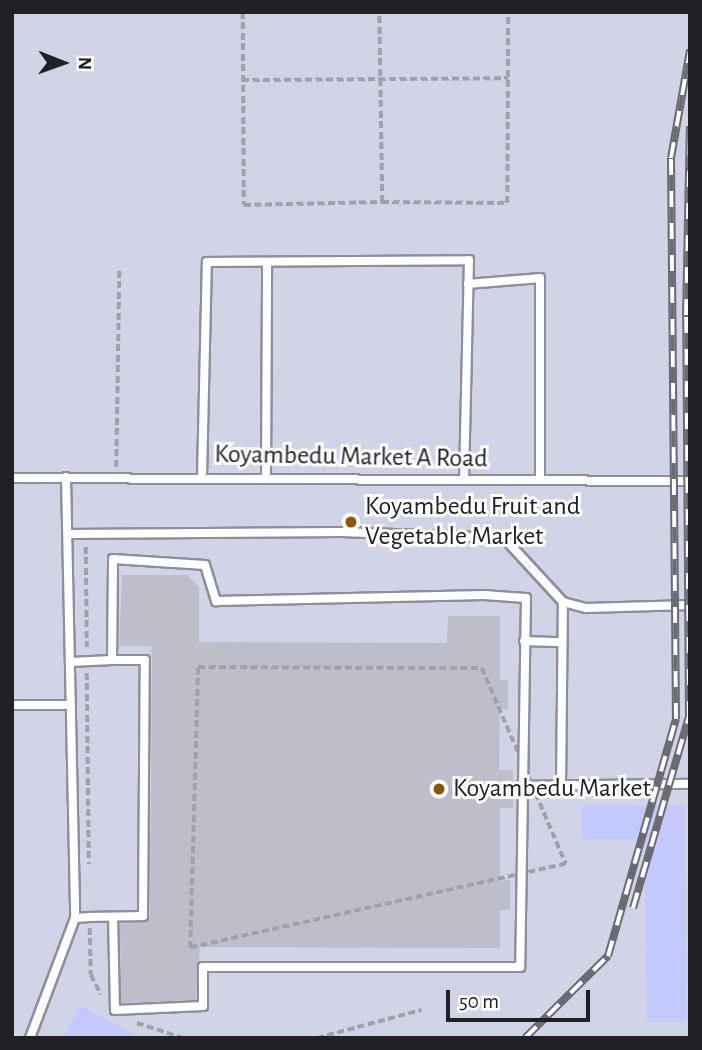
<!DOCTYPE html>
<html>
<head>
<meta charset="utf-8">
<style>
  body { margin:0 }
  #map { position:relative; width:702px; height:1050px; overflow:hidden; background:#dcdeea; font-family:"Alegreya Sans",sans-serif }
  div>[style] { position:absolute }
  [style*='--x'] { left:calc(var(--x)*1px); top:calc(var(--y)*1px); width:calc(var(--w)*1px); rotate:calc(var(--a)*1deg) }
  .built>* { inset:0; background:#d1d4e7 }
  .green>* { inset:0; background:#c3c8fd }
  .building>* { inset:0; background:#bdbeca }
  .path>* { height:3.5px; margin-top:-1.75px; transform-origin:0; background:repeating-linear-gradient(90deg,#a0a1ab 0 7px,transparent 0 10.5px) }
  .roads { filter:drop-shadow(2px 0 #8d8f9a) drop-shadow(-2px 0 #8d8f9a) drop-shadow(0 2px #8d8f9a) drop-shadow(0 -2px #8d8f9a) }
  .service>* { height:8px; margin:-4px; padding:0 4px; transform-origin:4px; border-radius:4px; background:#fff }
  .rail>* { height:8px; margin-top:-4px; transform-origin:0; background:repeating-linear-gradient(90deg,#fff 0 16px,#6a6b73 0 32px); box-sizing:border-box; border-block:2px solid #6a6b73 }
  .dots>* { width:19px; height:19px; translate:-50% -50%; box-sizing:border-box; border:4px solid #fff; border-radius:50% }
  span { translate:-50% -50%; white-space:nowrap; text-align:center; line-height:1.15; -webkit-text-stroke:6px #fff; paint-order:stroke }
  .street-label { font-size:26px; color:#202025 }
  .poi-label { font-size:26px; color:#202025 }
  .left { translate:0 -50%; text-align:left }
  .frame { position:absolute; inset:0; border:14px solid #202025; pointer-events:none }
  .north { position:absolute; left:28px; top:28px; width:70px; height:70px; -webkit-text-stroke:5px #fff; paint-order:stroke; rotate:91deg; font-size:19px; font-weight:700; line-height:28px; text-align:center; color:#202025 }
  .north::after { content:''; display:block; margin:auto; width:24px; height:32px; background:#202025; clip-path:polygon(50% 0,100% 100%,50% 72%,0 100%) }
  .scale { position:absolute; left:446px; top:990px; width:144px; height:32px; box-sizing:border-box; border:4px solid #202025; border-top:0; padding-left:9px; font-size:21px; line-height:24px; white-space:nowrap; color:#202025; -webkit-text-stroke:5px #fff; paint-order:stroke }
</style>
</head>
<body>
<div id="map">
  <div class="built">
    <i style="clip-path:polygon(12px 12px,690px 12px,690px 1038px,24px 1038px,12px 1031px)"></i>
  </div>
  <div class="green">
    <i style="clip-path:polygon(685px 805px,687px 1022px,647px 1022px,644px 839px,582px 839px,582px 806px)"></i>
    <i style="clip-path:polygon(81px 1006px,141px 1038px,63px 1038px)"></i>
  </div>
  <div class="building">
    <i style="clip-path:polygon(122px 575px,187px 575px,199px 587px,199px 642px,447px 643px,448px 616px,500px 616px,500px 680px,508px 680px,508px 709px,500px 709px,499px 770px,513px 770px,513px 808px,500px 808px,500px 881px,510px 880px,510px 910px,500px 910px,500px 948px,200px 947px,196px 1000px,121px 1003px,120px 924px,144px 922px,150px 916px,152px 660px,151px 646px,119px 646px)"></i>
  </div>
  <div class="path">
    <i style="--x:243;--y:12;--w:193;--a:89.7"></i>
    <i style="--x:244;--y:205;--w:138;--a:-1.2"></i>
    <i style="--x:382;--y:202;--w:190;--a:-90.9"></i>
    <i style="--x:242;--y:80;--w:266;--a:-0.4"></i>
    <i style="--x:382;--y:202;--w:125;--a:0.5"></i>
    <i style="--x:507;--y:203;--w:191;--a:-89.7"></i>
    <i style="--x:116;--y:467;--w:200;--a:-89.1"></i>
    <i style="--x:86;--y:547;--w:100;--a:89.4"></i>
    <i style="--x:198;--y:667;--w:284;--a:0.2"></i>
    <i style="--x:482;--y:668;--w:213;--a:66.8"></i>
    <i style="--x:566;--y:864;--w:385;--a:167.4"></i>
    <i style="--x:190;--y:948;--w:281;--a:-88.4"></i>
    <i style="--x:87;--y:673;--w:191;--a:89.4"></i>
    <i style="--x:90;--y:928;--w:47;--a:88.8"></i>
    <i style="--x:91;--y:975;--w:22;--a:63"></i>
    <i style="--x:137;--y:1023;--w:48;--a:18.1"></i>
    <i style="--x:317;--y:1038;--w:108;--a:-15.1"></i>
  </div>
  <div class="roads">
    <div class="service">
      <i style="--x:468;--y:284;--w:72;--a:-4.8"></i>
      <i style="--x:540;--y:278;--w:202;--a:90"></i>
      <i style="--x:266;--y:476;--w:214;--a:-89.7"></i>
      <i style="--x:66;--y:477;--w:441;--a:88.8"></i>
      <i style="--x:75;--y:918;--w:15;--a:-4"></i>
      <i style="--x:90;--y:917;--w:53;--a:-1.1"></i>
      <i style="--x:143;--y:916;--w:256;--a:-89.6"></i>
      <i style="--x:145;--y:660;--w:33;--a:180"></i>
      <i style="--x:112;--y:660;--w:101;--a:-89.4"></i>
      <i style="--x:113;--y:559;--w:92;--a:3.7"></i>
      <i style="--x:205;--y:565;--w:38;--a:73"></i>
      <i style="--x:216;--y:601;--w:268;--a:-1.3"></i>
      <i style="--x:484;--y:595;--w:42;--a:4.1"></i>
      <i style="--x:526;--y:598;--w:369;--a:90.9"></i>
      <i style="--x:520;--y:967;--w:317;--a:180"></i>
      <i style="--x:203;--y:967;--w:39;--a:90"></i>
      <i style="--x:203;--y:1006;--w:88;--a:177.4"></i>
      <i style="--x:115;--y:1010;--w:93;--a:-91.2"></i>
      <i style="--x:202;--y:477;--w:215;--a:-88.7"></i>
      <i style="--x:207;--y:262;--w:262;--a:-0.4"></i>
      <i style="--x:469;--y:260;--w:220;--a:91.3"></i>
      <i style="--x:12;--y:478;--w:678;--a:0.25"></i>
      <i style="--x:68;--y:534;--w:273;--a:-0.4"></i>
      <i style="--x:341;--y:532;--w:163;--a:2.1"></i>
      <i style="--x:504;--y:538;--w:87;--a:47.3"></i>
      <i style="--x:563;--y:602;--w:24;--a:15"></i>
      <i style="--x:586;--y:608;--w:104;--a:-1.7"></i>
      <i style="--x:524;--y:641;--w:38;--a:2"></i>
      <i style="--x:70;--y:662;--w:42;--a:-2.7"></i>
      <i style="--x:12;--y:705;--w:59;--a:0"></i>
      <i style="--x:520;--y:786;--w:170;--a:-0.7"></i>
      <i style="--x:561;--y:786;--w:184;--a:-89.4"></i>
      <i style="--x:30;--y:1038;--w:128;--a:-69.4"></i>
    </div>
  </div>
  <div class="rail">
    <i style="--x:633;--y:908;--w:199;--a:-73.7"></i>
    <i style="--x:689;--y:717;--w:402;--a:-90.4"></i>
    <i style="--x:686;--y:315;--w:189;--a:-88.8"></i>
    <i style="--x:525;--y:1038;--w:117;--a:-44.7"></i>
    <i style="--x:608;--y:956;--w:247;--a:-74"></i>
    <i style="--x:676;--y:719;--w:561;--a:-90.51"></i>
    <i style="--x:671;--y:158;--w:110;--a:-80"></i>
  </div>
  <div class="dots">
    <i style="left:351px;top:522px;background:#8a5702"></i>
    <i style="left:439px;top:789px;background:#8a5702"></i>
  </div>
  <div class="street-label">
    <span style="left:351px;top:457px;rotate:1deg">Koyambedu Market A Road</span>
  </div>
  <div class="poi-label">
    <span class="left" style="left:365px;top:522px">Koyambedu Fruit and<br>Vegetable Market</span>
    <span class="left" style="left:453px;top:789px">Koyambedu Market</span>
  </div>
  <div class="frame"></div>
  <div class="north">N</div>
  <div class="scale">50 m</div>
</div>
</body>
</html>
